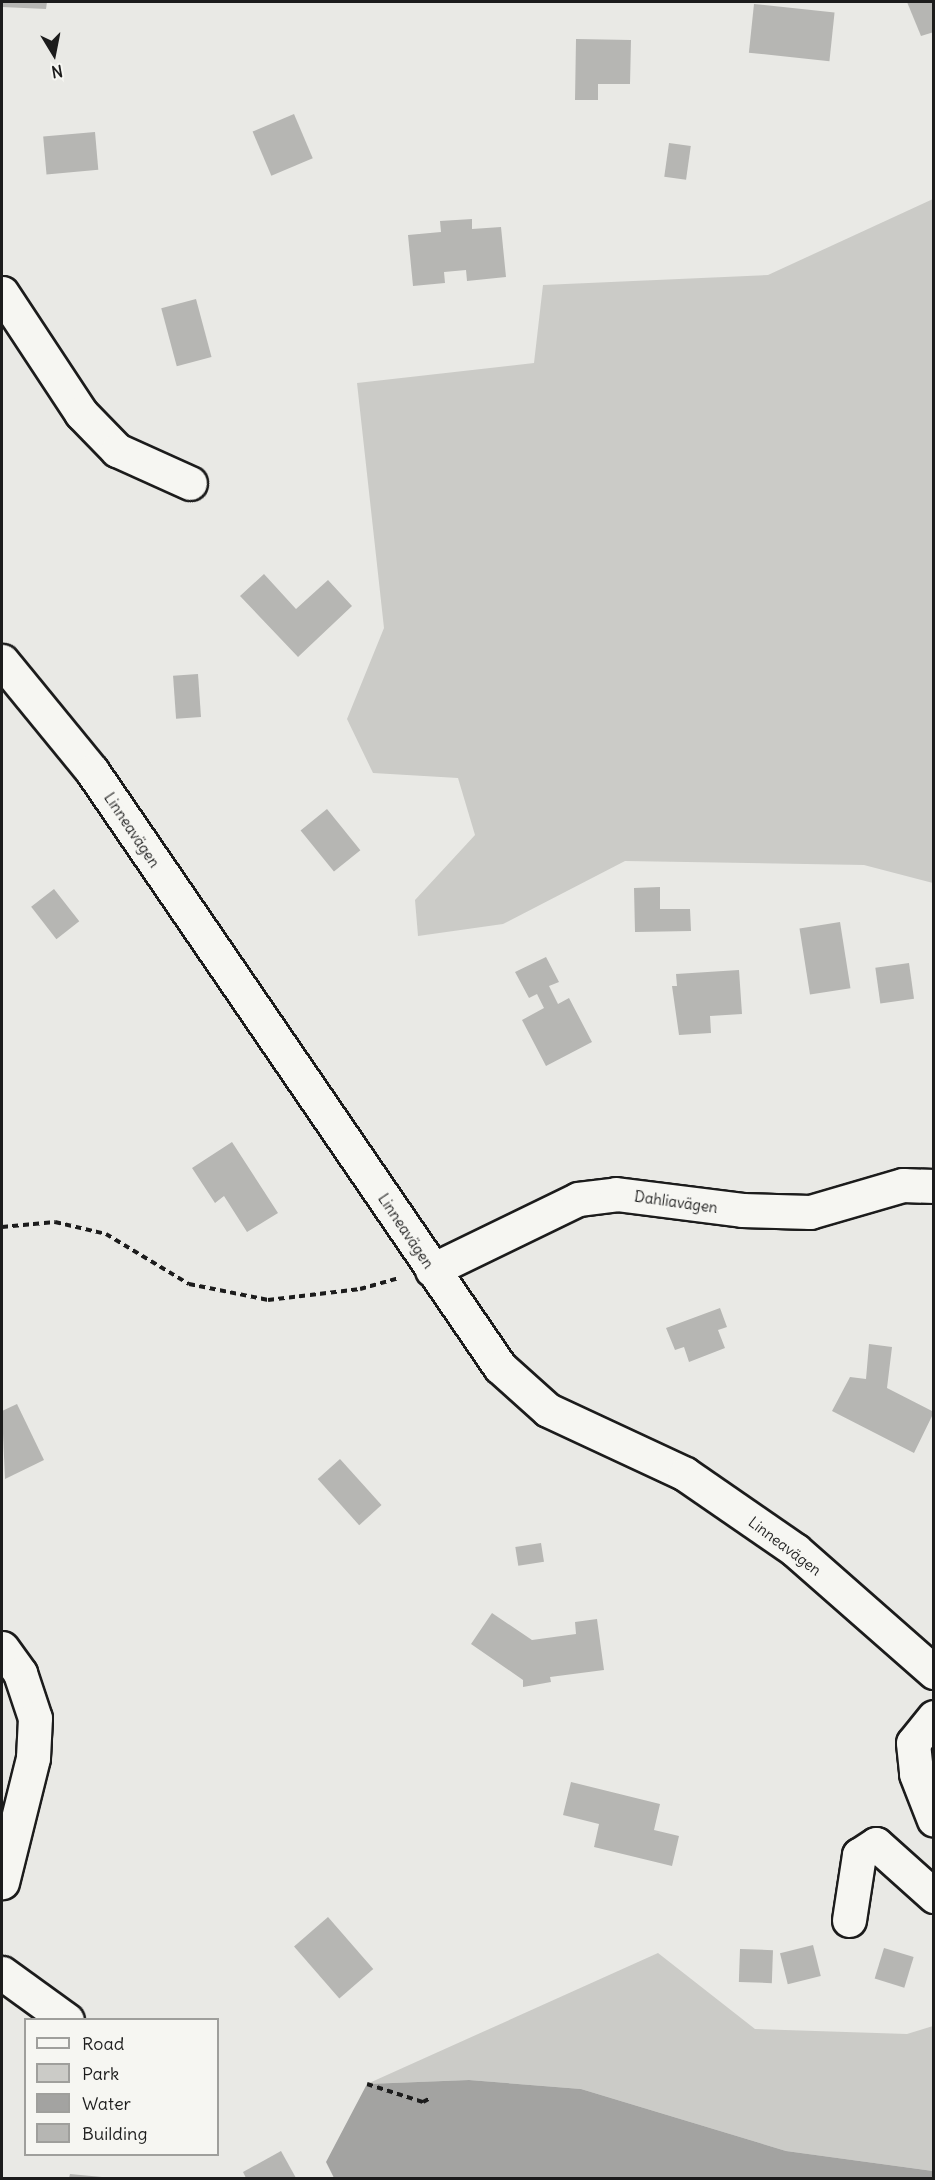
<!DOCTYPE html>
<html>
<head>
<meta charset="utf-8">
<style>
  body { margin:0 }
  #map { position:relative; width:935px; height:2180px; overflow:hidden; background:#e9e9e5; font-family:Delius,sans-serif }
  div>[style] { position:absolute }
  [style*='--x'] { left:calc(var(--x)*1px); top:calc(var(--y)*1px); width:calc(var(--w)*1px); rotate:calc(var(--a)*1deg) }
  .green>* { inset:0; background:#cbcbc7 }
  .water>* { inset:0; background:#a3a3a1 }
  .building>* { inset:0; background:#b6b6b3; transform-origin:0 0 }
  .path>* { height:4px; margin-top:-2px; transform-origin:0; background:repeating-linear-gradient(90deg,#1c1c1c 0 6px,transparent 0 10.5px) }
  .roads { filter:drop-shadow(2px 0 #1c1c1c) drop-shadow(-2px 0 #1c1c1c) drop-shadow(0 2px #1c1c1c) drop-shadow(0 -2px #1c1c1c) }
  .minor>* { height:33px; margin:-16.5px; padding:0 16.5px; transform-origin:16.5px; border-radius:16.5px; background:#f6f6f2 }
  span { translate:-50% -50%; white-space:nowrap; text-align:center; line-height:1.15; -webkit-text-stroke:6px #f6f6f2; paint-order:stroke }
  .street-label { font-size:15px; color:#1c1c1c }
  .frame { position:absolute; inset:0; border:3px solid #1c1c1c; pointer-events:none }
  .legend { position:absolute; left:24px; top:2018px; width:195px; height:138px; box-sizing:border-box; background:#f6f6f2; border:2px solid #9f9f9c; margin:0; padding:8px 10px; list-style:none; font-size:18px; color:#1c1c1c }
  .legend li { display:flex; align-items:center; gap:12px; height:30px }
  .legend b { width:30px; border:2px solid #9f9f9c }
  .north { position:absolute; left:24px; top:24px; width:60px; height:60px; -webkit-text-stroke:4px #f6f6f2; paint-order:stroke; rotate:170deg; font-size:16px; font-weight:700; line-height:24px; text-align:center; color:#1c1c1c }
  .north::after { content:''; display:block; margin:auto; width:21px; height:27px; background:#1c1c1c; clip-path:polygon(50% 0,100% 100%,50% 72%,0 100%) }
</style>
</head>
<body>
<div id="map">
  <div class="green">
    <i style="clip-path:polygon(933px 199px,933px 883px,864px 865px,625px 861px,503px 924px,418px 936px,415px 900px,475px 835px,458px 778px,373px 773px,347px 719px,384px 628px,357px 383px,534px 363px,543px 285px,768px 275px)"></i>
    <i style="clip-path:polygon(658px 1953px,755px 2029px,907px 2034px,933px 2026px,933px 2171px,786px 2151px,581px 2089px,469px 2080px,367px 2084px)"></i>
  </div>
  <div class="water">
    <i style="clip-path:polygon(469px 2080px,581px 2089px,786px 2151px,933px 2171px,933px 2178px,334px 2178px,326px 2162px,367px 2084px)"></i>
  </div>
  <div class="building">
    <i style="clip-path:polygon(2px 2px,47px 2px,46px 9px,2px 7px)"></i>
    <i style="clip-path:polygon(907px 2px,934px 2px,934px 32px,921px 36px)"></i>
    <i style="left:754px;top:4px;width:81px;height:49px;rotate:6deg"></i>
    <i style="clip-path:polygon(576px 39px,631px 40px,630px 84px,598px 84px,598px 100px,575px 100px)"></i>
    <i style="left:294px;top:114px;width:48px;height:45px;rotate:67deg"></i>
    <i style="left:95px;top:132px;width:38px;height:52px;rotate:85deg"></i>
    <i style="left:669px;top:143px;width:22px;height:34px;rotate:8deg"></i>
    <i style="clip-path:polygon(472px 219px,472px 229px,501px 227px,506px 277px,467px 281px,466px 270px,444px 272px,445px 283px,413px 286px,408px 235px,441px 232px,440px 221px)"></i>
    <i style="left:196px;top:299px;width:60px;height:36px;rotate:75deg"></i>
    <i style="clip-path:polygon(264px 574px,296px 609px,328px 580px,352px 606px,298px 657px,240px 596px)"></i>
    <i style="left:198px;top:674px;width:43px;height:25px;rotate:86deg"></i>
    <i style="left:327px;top:809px;width:53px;height:34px;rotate:51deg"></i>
    <i style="clip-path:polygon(660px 887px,660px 909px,690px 909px,691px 931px,635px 932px,634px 888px)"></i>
    <i style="left:54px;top:889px;width:41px;height:29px;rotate:52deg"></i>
    <i style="left:840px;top:922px;width:67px;height:41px;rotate:81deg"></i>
    <i style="clip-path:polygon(546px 957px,559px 982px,549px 986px,558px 1004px,569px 998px,592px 1042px,546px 1066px,522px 1020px,544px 1008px,537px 994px,529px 998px,515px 972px)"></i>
    <i style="left:909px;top:963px;width:36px;height:34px;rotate:82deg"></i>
    <i style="clip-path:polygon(739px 970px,742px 1014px,710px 1016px,711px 1033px,679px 1035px,672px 986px,677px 986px,676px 974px)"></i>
    <i style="clip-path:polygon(232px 1142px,278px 1213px,247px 1232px,224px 1196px,215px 1203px,192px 1168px)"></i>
    <i style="clip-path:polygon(720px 1308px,727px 1327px,718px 1330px,725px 1348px,689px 1362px,684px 1347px,675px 1350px,666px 1328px)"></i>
    <i style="clip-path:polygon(869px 1344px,892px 1347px,887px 1388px,934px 1412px,914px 1453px,832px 1411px,850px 1377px,866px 1379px)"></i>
    <i style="clip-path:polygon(17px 1404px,44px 1460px,5px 1479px,2px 1411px)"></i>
    <i style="left:340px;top:1459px;width:62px;height:30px;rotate:48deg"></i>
    <i style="left:541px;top:1543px;width:19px;height:26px;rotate:81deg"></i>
    <i style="clip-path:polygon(492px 1613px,532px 1640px,576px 1634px,575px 1622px,597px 1619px,604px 1670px,550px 1677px,551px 1682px,523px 1687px,523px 1680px,471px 1644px)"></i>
    <i style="clip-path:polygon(571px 1782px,660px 1804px,654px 1830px,679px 1836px,672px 1866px,594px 1847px,599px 1824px,563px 1815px)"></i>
    <i style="left:328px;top:1917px;width:69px;height:45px;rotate:49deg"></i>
    <i style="left:813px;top:1945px;width:32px;height:34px;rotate:76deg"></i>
    <i style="left:884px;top:1948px;width:31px;height:32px;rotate:17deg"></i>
    <i style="left:740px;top:1949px;width:33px;height:33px;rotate:2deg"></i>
    <i style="clip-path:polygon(281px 2151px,296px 2178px,246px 2178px,243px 2172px)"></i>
    <i style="clip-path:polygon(70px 2174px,102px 2177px,101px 2178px,69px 2178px)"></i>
  </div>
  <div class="path">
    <i style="--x:2;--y:1227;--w:53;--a:-5.4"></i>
    <i style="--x:55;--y:1222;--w:52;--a:13.2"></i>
    <i style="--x:106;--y:1234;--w:97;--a:31.1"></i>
    <i style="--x:189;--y:1284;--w:81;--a:11.4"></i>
    <i style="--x:268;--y:1300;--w:93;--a:-6.8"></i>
    <i style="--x:360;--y:1289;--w:41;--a:-15.8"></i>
    <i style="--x:367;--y:2084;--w:59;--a:17.8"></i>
    <i style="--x:423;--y:2102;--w:10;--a:-29"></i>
  </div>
  <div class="roads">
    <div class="minor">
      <i style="--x:2;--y:293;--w:144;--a:56.6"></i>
      <i style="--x:81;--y:413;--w:52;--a:45.8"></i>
      <i style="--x:117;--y:450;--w:80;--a:24.3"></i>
      <i style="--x:2;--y:661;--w:142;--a:50.7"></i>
      <i style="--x:92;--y:771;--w:722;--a:55.61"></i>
      <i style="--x:500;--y:1367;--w:64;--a:41.9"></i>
      <i style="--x:548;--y:1410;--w:151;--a:25"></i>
      <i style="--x:685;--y:1474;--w:134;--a:34.6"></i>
      <i style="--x:795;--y:1550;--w:185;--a:41.3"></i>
      <i style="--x:432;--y:1270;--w:162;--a:-25.9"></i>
      <i style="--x:578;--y:1199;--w:38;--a:-7"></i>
      <i style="--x:616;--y:1194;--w:127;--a:7.2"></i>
      <i style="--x:742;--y:1210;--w:68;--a:1.7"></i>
      <i style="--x:810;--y:1212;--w:97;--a:-16.2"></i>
      <i style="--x:903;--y:1185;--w:31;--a:2"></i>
      <i style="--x:2;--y:1648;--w:31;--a:54"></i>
      <i style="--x:20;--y:1673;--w:47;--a:71.6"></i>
      <i style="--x:35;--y:1718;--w:40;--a:92.9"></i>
      <i style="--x:33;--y:1758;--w:128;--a:104"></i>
      <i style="--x:934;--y:1717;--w:33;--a:129"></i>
      <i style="--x:913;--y:1743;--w:31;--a:84"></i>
      <i style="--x:916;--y:1774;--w:49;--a:68.6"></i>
      <i style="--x:849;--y:1920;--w:66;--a:-81.3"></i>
      <i style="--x:859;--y:1855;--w:20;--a:-33"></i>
      <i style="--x:876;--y:1844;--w:78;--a:41.9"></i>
      <i style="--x:2;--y:1973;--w:80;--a:35.9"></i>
    </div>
  </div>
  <div class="street-label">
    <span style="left:132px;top:830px;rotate:56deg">Linneavägen</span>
    <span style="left:676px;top:1202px;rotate:8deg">Dahliavägen</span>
    <span style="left:406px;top:1231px;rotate:56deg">Linneavägen</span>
    <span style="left:785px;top:1546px;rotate:37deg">Linneavägen</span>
  </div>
  <div class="frame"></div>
  <ul class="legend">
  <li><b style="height:8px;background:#f6f6f2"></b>Road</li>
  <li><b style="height:16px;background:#cbcbc7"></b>Park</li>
  <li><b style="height:16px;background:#a3a3a1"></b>Water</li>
  <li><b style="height:16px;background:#b6b6b3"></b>Building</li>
  </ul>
  <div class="north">N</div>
</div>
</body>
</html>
